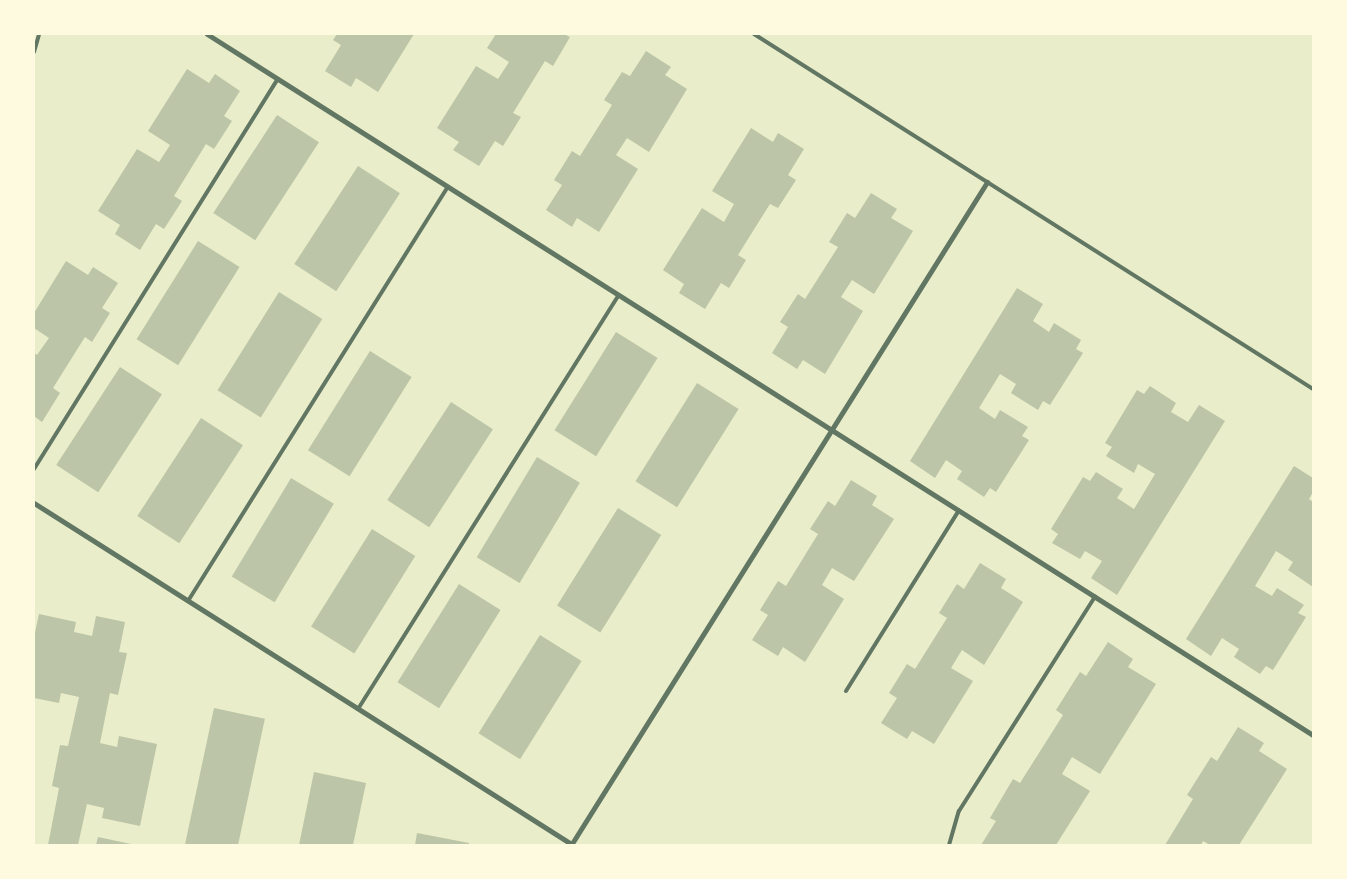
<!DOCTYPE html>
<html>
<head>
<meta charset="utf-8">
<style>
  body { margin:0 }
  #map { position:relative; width:1347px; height:879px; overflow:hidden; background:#e9edc9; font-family:Jost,sans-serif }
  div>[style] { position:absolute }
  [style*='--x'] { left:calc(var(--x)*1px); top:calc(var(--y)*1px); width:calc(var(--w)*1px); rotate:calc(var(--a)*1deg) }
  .building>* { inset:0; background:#bcc5a7; transform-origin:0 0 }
  .service>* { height:4px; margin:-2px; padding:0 2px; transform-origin:2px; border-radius:2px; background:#617663 }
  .minor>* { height:5px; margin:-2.5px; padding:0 2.5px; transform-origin:2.5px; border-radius:2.5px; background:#617663 }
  span { translate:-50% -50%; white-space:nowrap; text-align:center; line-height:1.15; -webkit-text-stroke:4px #fefae0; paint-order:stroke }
  .frame { position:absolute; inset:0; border:35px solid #fefae0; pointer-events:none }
</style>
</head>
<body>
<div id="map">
  <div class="building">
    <i style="clip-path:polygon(337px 34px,414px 34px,378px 92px,356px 78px,351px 87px,325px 71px,341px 45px,333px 40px)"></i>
    <i style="clip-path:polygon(496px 34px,564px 34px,570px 37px,553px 66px,545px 61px,513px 113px,521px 117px,503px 146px,495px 141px,479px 166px,453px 150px,459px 142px,437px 128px,476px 66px,498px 79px,509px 62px,487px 48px)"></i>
    <i style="clip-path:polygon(646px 51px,671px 67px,665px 75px,687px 89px,649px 152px,627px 138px,616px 155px,638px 169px,599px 232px,577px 218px,572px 227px,546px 210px,562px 185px,554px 180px,572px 151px,580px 156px,612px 105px,604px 100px,622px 72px,630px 76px)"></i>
    <i style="clip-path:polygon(187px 69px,209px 83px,215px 74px,240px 91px,224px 116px,232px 121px,214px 149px,206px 144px,174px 196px,182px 201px,164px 229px,156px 224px,140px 250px,115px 234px,120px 225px,98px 211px,137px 149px,159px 162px,170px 145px,148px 131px)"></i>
    <i style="left:277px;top:115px;width:50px;height:117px;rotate:33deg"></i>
    <i style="clip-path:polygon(751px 128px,773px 142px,778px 133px,804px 149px,788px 175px,796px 180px,778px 208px,770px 204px,738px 255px,746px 260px,729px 288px,721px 283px,705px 309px,679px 293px,684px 284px,663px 270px,702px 208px,724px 222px,734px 204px,712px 191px)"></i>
    <i style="left:358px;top:166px;width:50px;height:117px;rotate:33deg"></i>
    <i style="clip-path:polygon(871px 193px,897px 209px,891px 218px,913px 231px,874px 294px,852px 280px,841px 297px,863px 311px,825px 374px,803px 360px,797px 369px,772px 353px,788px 327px,780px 322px,798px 294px,805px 299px,838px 247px,829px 242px,847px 213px,855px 218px)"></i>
    <i style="left:198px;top:241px;width:49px;height:116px;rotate:32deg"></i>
    <i style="clip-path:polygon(66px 261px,88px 275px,93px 267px,118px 283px,102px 308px,110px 313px,92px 342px,85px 337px,53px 388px,60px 393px,42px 422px,34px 416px,34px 353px,37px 355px,49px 338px,34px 328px,34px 313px)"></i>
    <i style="clip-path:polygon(1017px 288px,1043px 304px,1033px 321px,1049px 332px,1054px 323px,1081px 340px,1076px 349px,1083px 353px,1050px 405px,1043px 401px,1038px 410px,1011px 393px,1016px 384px,1000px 374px,979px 408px,995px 419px,1000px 410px,1028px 427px,1022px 436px,1029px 440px,996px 492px,990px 488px,984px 497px,957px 479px,962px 471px,946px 460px,935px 478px,910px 461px)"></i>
    <i style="left:279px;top:292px;width:51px;height:116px;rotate:32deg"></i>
    <i style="left:616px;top:332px;width:49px;height:116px;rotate:32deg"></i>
    <i style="left:370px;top:351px;width:49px;height:117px;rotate:32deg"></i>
    <i style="left:120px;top:367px;width:50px;height:117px;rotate:33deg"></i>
    <i style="left:697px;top:383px;width:49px;height:116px;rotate:32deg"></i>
    <i style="clip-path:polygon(1150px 386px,1176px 403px,1171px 412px,1188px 422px,1199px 405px,1225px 421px,1117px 595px,1091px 578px,1102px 561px,1085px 551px,1080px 559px,1052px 543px,1058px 534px,1051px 529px,1083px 477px,1090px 481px,1096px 472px,1123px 489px,1117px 498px,1134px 509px,1155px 474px,1138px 464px,1134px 473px,1106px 456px,1112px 447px,1105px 443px,1137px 390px,1144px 394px)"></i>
    <i style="left:451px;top:402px;width:50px;height:117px;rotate:33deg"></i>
    <i style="left:201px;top:418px;width:50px;height:117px;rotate:33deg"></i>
    <i style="left:537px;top:457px;width:50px;height:117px;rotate:31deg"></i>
    <i style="clip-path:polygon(1294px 466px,1313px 478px,1313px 492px,1309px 499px,1313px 502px,1313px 587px,1288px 570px,1293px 562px,1276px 551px,1255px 586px,1272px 596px,1277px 588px,1304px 605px,1298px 613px,1306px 617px,1273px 670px,1266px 666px,1260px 674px,1234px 657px,1239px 649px,1222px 638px,1211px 656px,1186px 639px)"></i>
    <i style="left:291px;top:478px;width:50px;height:115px;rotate:31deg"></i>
    <i style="clip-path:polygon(851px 480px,877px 496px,872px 505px,894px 519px,854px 581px,832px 568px,822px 585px,844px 599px,805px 662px,783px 647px,778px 656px,752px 640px,768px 615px,760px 610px,778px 581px,786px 586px,818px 534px,810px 529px,828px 501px,835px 506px)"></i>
    <i style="left:618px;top:508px;width:51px;height:115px;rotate:32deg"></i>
    <i style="left:372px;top:529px;width:51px;height:115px;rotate:32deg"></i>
    <i style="clip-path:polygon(980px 563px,1006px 579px,1001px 588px,1023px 602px,984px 665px,962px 650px,951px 668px,973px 681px,934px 744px,912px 731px,907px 739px,881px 723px,897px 698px,889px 693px,907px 664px,915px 669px,947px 618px,939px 613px,957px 584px,964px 589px)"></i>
    <i style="left:459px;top:584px;width:49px;height:116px;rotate:32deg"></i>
    <i style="clip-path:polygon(39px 614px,76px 622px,74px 632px,92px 636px,96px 616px,125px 622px,119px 652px,127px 653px,118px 695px,110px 693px,100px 743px,117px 747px,119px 736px,157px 744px,140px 826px,102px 818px,104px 808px,87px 804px,78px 845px,48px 845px,59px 788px,52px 786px,60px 745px,68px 746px,79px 697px,61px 693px,59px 703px,34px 698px,34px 637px)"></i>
    <i style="left:540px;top:635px;width:49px;height:116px;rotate:32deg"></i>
    <i style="clip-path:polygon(1108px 642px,1133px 659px,1128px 667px,1156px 684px,1100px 774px,1072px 757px,1062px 774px,1090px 791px,1056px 845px,981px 845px,996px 821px,990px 818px,1013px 779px,1020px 783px,1063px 715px,1056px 710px,1080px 672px,1086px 676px)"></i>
    <i style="left:214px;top:708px;width:52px;height:140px;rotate:12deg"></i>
    <i style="clip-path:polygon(1238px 727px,1264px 743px,1259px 751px,1287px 769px,1239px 845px,1210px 845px,1203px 841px,1201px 845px,1165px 845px,1193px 799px,1187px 795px,1211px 757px,1217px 761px)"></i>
    <i style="clip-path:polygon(314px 772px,366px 783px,353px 845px,299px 845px)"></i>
    <i style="clip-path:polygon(417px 833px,469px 843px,469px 845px,415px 845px)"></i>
    <i style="clip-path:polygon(98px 837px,131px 844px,131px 845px,96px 845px)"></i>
  </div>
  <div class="service">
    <i style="--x:754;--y:34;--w:662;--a:32.42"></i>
    <i style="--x:34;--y:52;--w:19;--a:-74"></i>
    <i style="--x:34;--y:469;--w:460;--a:-58"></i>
    <i style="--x:188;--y:601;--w:489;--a:-57.9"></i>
    <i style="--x:846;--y:691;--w:213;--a:-58"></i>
    <i style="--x:358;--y:709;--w:489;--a:-57.8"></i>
    <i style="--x:949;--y:845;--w:35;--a:-74"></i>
    <i style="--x:959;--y:811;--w:254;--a:-57.6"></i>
  </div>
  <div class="minor">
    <i style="--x:207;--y:34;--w:1309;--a:32.37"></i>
    <i style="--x:34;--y:503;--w:638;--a:32.4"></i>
    <i style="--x:571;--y:845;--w:783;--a:-57.89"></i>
  </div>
  <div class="frame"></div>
</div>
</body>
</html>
